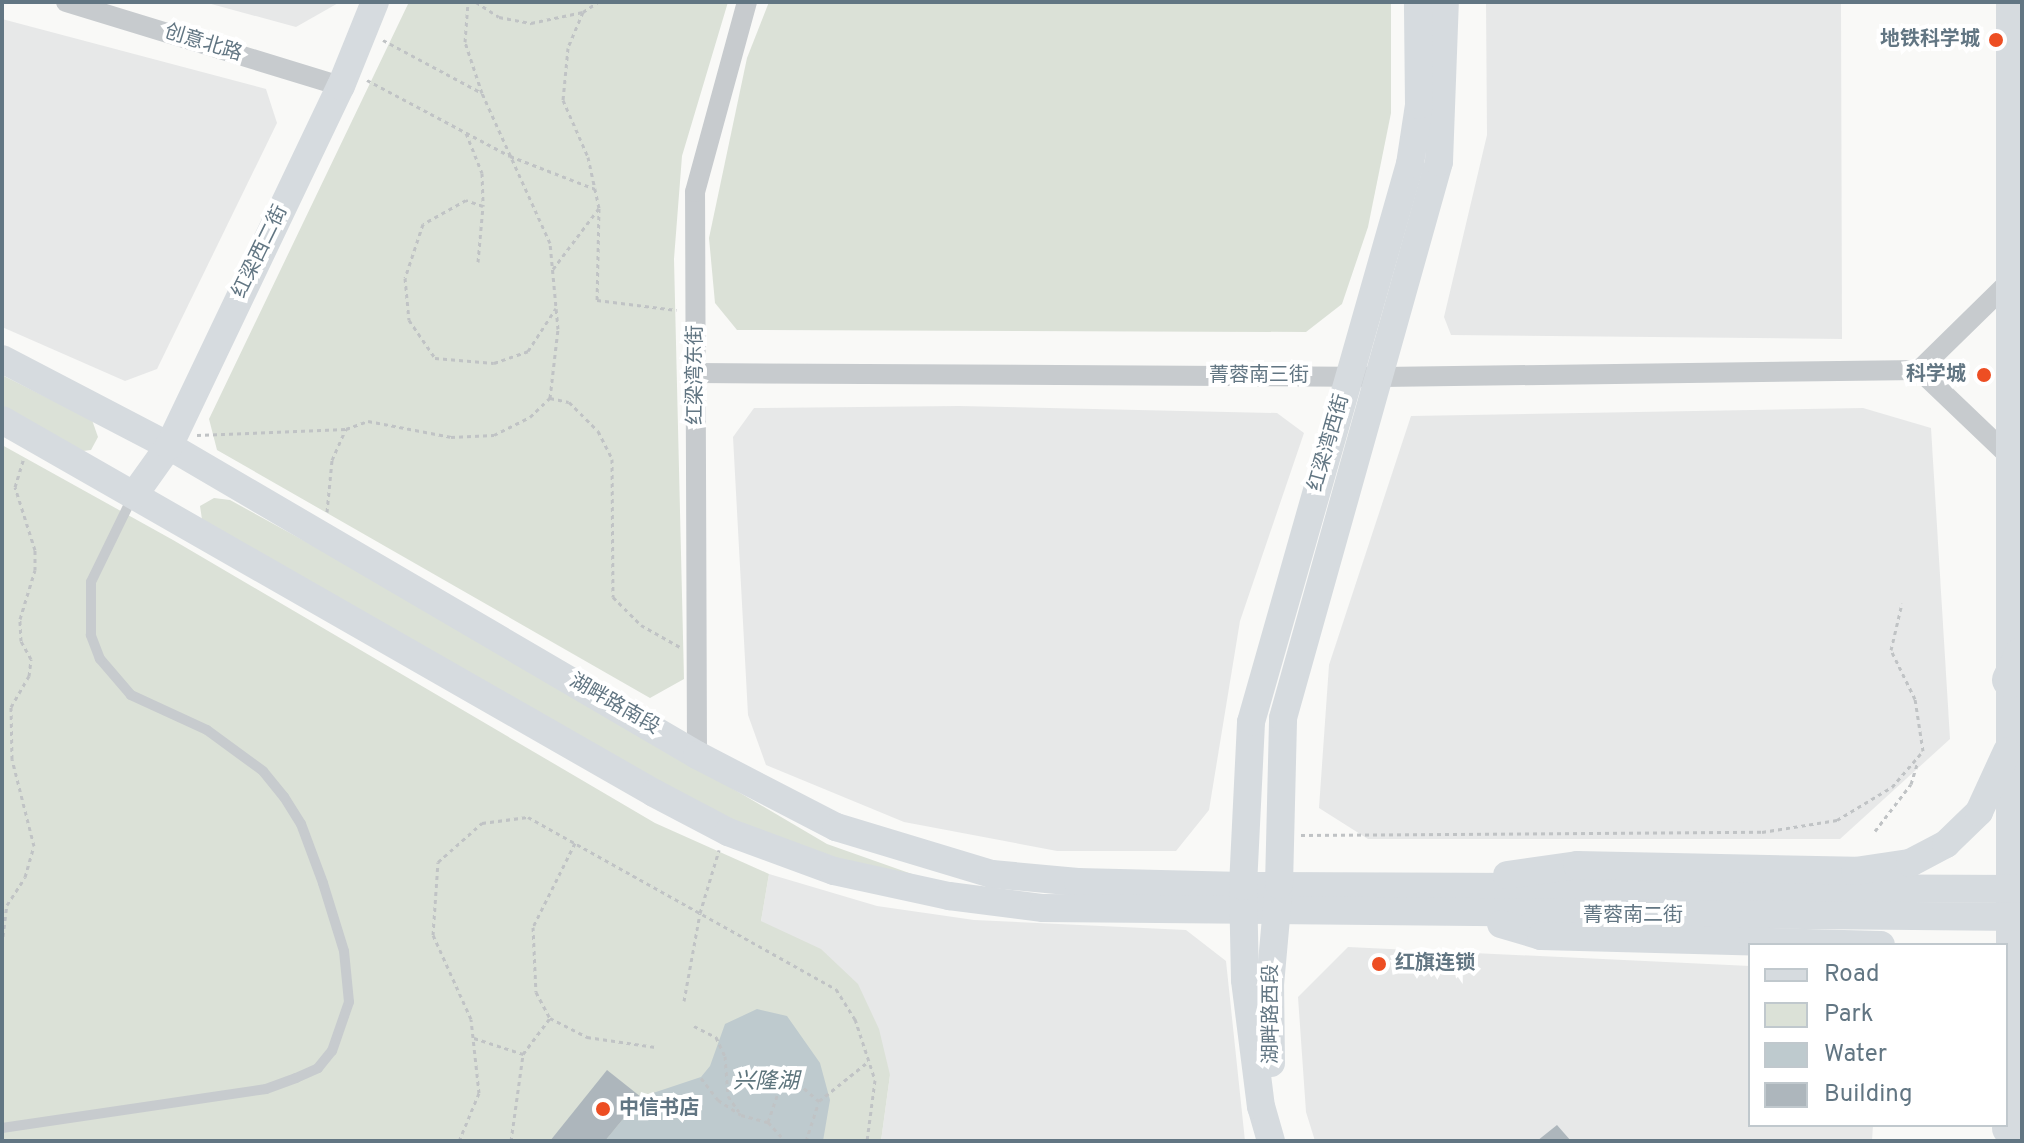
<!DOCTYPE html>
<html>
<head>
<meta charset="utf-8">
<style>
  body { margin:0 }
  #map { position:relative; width:2024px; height:1143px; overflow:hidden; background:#f9f9f7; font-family:Overpass,"Noto Sans SC",sans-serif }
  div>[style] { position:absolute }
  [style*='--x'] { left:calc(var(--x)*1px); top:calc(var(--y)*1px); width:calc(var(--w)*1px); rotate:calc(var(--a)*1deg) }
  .built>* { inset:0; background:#e7e8e8 }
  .green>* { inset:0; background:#dbe1d7 }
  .water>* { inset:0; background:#becace }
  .building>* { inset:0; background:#adb6bc }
  .path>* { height:3px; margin-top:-1.5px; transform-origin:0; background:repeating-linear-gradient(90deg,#c0c3c5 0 4px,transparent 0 8px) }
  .lane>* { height:10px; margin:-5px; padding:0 5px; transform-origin:5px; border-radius:5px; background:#c7cbce }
  .street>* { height:20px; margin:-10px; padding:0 10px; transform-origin:10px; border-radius:10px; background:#c7cbce }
  .secondary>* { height:28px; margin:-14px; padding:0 14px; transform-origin:14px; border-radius:14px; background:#d6dbdf }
  .highway>* { height:36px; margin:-18px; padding:0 18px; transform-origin:18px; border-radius:18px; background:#d6dbdf }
  .dots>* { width:22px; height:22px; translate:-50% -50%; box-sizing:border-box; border:4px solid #fff; border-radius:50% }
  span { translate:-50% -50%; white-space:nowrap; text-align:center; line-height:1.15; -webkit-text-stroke:8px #fff; paint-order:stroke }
  .poi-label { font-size:20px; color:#627683; font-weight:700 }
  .right { translate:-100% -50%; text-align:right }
  .left { translate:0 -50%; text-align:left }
  .street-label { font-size:20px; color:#627683 }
  .water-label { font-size:22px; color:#5e757d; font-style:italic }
  .frame { position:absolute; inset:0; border:4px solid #627683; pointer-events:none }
  .legend { position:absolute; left:1748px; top:943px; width:260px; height:184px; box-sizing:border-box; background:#fff; border:2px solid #c0c8cd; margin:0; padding:10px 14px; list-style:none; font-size:24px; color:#627683 }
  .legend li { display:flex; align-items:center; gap:16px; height:40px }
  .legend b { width:40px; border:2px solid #c0c8cd }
</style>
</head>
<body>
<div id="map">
  <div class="built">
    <i style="clip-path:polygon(204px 2px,340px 2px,296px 27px)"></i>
    <i style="clip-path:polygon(1486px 2px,1841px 2px,1842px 339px,1451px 335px,1444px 317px,1487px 135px)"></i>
    <i style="clip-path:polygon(2px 19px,266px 89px,277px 123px,157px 369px,125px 381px,2px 327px)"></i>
    <i style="clip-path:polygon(959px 406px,1277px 413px,1304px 433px,1240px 621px,1209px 810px,1176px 851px,1057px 851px,904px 822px,766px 765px,748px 715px,733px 437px,754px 408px)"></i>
    <i style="clip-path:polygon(1863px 408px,1931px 428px,1950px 739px,1840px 839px,1368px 839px,1319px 808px,1329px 665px,1411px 416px)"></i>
    <i style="clip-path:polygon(769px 874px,877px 906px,974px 920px,1186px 930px,1226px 961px,1245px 1141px,881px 1141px,890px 1075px,761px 921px)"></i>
    <i style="clip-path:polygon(1348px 947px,1750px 966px,1750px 1125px,1873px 1125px,1872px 1141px,1315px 1141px,1306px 1112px,1298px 997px)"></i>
  </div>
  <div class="green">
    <i style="clip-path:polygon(409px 2px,728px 2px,682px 156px,674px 259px,684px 679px,650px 698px,217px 450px,209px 419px)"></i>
    <i style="clip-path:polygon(769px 2px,1391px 2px,1391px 113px,1368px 227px,1342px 304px,1306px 332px,737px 330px,715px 303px,709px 238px,747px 58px)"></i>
    <i style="clip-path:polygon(2px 375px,92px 420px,98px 437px,91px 450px,75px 452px,2px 409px)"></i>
    <i style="clip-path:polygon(2px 445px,173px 540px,655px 823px,769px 874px,761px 921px,821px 949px,858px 984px,879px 1029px,890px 1075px,881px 1141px,2px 1141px)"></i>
    <i style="clip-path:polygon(214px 498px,230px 500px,401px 594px,827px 844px,929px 880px,926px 887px,740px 829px,203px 526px,200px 506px)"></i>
  </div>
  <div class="water">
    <i style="clip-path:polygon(757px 1009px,787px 1016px,820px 1063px,830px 1100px,823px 1141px,605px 1141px,641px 1097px,701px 1077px,710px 1066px,725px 1024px)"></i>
  </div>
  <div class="building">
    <i style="clip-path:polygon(607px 1070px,641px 1097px,605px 1141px,550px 1141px)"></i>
    <i style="clip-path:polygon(1557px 1125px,1571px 1141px,1537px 1141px)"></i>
  </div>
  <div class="path">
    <i style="--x:476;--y:2;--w:27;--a:33"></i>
    <i style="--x:499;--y:17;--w:33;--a:11"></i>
    <i style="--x:531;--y:23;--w:53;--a:-11.9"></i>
    <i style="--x:583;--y:12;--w:18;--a:-34"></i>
    <i style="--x:583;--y:12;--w:39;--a:113"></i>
    <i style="--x:568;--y:48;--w:52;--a:95.5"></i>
    <i style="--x:563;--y:100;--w:62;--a:66.3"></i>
    <i style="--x:588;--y:157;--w:52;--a:77.8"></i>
    <i style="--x:599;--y:208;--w:92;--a:91.2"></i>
    <i style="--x:597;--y:300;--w:80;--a:7.2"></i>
    <i style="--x:383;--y:40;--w:112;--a:28.2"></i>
    <i style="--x:367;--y:80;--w:162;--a:28"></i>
    <i style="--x:510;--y:156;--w:91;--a:21.2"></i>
    <i style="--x:466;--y:133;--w:43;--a:68.2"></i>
    <i style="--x:482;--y:173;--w:33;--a:88"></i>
    <i style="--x:478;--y:262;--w:56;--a:-84.9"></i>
    <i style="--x:483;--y:206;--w:18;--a:-161"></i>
    <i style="--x:466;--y:200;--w:49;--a:150.8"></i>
    <i style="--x:423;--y:224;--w:57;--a:108.4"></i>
    <i style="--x:405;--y:278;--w:42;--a:84.6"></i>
    <i style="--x:409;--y:320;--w:46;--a:55.6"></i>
    <i style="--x:435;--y:358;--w:59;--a:4.8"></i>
    <i style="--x:494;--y:363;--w:36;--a:-19"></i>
    <i style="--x:528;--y:351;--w:51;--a:-56.9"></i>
    <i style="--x:553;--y:269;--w:76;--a:-53"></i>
    <i style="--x:550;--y:398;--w:19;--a:12"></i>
    <i style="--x:569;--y:402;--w:41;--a:45"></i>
    <i style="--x:598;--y:431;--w:31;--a:63"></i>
    <i style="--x:612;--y:459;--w:138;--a:89.6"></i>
    <i style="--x:613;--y:597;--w:40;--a:45"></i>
    <i style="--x:641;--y:625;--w:45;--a:29.4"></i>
    <i style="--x:197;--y:435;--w:149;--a:-2.3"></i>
    <i style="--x:327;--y:512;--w:52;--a:-84.5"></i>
    <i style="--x:332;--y:460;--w:34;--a:-66"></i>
    <i style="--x:346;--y:429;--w:23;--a:-20"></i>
    <i style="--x:368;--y:421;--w:85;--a:10.9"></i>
    <i style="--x:451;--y:437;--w:43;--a:-2.7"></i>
    <i style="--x:494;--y:435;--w:40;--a:-26.6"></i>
    <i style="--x:530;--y:417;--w:28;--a:-44"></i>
    <i style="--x:550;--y:398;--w:69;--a:-83.4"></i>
    <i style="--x:558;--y:329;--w:86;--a:-95.3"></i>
    <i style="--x:550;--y:243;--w:165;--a:-114.4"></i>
    <i style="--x:482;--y:93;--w:54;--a:-108.4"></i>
    <i style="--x:465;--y:42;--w:40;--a:-85.7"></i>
    <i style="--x:1875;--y:831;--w:59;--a:-52.5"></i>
    <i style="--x:1911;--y:784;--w:21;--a:-73"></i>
    <i style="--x:1301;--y:835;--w:461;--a:-0.4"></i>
    <i style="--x:1762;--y:832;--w:76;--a:-9.1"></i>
    <i style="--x:1837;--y:820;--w:64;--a:-31"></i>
    <i style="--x:1892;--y:787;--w:48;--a:-49.3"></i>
    <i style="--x:1923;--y:751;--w:53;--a:-98.7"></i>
    <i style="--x:1915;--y:699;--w:55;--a:-116.1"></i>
    <i style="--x:1891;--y:650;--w:48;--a:-76.8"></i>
    <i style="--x:575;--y:843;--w:94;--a:116.6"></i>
    <i style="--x:533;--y:927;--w:65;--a:87.4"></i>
    <i style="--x:536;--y:992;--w:30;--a:62"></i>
    <i style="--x:550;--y:1018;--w:42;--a:27.2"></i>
    <i style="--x:587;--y:1037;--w:69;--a:8.4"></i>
    <i style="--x:2;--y:944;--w:39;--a:-83"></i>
    <i style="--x:7;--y:905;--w:33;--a:-57"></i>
    <i style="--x:25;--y:877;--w:32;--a:-74"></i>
    <i style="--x:34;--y:846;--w:90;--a:-104.2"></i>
    <i style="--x:12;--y:759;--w:52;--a:-91.1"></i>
    <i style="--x:11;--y:707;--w:36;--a:-60"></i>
    <i style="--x:29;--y:676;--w:17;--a:-83"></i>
    <i style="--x:31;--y:659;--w:21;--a:-119"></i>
    <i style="--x:21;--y:641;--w:22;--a:-93"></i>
    <i style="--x:20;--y:619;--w:51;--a:-73"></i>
    <i style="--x:35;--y:570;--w:20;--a:-90"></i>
    <i style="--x:35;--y:550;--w:66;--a:-107.6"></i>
    <i style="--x:15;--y:487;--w:30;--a:-73"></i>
    <i style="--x:684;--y:1001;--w:89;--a:-79.7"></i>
    <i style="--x:700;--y:913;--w:66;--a:-73.2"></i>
    <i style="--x:694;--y:1026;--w:25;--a:27"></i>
    <i style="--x:716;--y:1037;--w:21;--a:65"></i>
    <i style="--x:725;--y:1056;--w:40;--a:85.7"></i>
    <i style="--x:728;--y:1096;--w:19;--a:55"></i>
    <i style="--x:474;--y:1038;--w:52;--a:18.1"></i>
    <i style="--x:701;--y:1078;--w:28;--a:52"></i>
    <i style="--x:718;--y:1100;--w:27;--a:33"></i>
    <i style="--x:741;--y:1115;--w:28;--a:15"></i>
    <i style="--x:768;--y:1122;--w:25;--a:48"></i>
    <i style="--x:768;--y:1122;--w:37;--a:-71"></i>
    <i style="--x:780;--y:1087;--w:18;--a:-13"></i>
    <i style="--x:798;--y:1083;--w:28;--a:41"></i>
    <i style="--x:819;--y:1101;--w:64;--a:-38.7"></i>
    <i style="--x:459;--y:1141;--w:52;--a:-67.4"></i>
    <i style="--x:479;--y:1093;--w:74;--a:-96.2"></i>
    <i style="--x:471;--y:1019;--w:92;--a:-114.3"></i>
    <i style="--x:433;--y:935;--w:73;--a:-86.1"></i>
    <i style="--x:438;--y:862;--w:59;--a:-41.6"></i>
    <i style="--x:482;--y:823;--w:46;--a:-7.4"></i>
    <i style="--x:528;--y:817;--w:353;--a:29.2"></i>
    <i style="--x:836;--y:989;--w:36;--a:58"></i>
    <i style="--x:855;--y:1019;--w:64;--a:71.8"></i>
    <i style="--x:875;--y:1080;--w:62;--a:97.5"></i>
    <i style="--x:511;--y:1141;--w:88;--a:-82.1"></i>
    <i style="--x:523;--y:1054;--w:45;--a:-53.1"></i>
    <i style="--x:806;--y:1141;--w:40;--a:-72"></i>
  </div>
  <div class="lane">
    <i style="--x:2;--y:1128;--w:267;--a:-8.4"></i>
    <i style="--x:266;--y:1089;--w:32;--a:-20"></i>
    <i style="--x:296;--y:1078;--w:24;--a:-24"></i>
    <i style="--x:318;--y:1068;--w:22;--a:-51"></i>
    <i style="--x:332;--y:1051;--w:52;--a:-70.9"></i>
    <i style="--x:349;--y:1002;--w:51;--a:-95.6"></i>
    <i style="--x:344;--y:951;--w:71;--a:-107.2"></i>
    <i style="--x:323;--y:883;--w:63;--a:-110.4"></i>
    <i style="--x:301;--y:824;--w:32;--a:-122"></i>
    <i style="--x:284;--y:797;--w:33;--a:-129"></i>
    <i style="--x:263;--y:771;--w:69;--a:-143.8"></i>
    <i style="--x:207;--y:730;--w:84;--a:-155.3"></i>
    <i style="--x:131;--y:695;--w:48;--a:-130.7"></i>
    <i style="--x:100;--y:659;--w:26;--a:-111"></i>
    <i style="--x:91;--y:635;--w:53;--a:-90"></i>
    <i style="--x:91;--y:582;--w:93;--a:-64"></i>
  </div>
  <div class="street">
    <i style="--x:66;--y:2;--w:288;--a:17"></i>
    <i style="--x:2010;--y:281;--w:127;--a:135.6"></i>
    <i style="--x:1919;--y:370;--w:126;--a:43.7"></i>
    <i style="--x:696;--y:373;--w:686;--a:0.33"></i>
    <i style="--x:1382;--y:377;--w:537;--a:-0.75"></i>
    <i style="--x:697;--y:755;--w:563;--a:-90.2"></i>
    <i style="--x:695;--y:192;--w:197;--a:-74.7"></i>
  </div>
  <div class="secondary">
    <i style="--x:2010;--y:2;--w:1139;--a:90"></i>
    <i style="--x:2;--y:359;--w:188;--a:27.5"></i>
    <i style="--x:169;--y:446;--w:612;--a:30.34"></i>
    <i style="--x:697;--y:755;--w:157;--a:27.4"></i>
    <i style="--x:836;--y:827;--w:163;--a:16.8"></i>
    <i style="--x:992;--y:874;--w:86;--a:5.3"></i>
    <i style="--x:1078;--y:882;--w:165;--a:1.4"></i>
    <i style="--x:1243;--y:886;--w:779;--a:0.22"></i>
    <i style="--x:2;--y:420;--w:751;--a:29.77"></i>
    <i style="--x:654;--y:793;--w:84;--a:27.8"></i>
    <i style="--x:728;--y:832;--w:113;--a:20.2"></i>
    <i style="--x:834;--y:871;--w:118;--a:12.3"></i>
    <i style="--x:949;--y:896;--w:95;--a:7.3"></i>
    <i style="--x:1043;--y:908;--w:979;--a:0.53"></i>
    <i style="--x:134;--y:495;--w:60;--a:-54.5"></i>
    <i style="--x:169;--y:446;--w:399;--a:-64.5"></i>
    <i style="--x:341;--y:86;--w:91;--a:-68"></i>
    <i style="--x:1507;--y:875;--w:71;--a:-8.1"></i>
    <i style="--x:1577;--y:865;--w:278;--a:1.2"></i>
    <i style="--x:1855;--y:871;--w:56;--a:-8.3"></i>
    <i style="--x:1910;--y:863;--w:41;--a:-27.8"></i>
    <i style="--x:1946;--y:844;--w:46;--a:-44.1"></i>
    <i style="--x:1979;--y:812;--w:67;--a:-65.3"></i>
    <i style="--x:1501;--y:924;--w:42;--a:16.7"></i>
    <i style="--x:1541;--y:936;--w:340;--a:1.5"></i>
    <i style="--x:1271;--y:1063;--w:78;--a:-90.7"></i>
    <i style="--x:1270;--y:985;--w:100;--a:-84.9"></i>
    <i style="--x:1279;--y:885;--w:167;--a:-88.6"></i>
    <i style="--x:1283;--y:718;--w:577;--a:-74.33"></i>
    <i style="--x:1439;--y:162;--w:160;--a:-87.9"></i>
    <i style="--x:1271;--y:1141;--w:35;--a:-106"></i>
    <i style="--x:1261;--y:1107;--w:128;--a:-97.2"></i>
    <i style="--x:1245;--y:980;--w:94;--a:-91.2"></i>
    <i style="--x:1243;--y:886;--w:164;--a:-87.2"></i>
    <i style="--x:1251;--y:722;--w:580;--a:-74.1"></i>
    <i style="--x:1410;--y:164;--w:60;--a:-81.3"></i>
    <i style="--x:1419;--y:105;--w:103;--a:-90.6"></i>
  </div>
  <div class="highway">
    <i style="--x:2010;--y:680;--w:28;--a:-64"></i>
    <i style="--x:2010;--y:1128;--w:12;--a:0"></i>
  </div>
  <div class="dots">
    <i style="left:1996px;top:40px;background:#ed4e23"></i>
    <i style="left:1984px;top:375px;background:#ed4e23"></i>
    <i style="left:1379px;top:964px;background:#ed4e23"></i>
    <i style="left:603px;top:1109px;background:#ed4e23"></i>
  </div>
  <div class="poi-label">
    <span class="right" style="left:1980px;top:40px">地铁科学城</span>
    <span class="right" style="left:1966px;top:375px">科学城</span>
    <span class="left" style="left:1395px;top:964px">红旗连锁</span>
    <span class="left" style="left:619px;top:1109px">中信书店</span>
  </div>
  <div class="street-label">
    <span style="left:203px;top:44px;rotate:17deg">创意北路</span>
    <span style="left:261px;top:252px;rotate:-64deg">红梁西二街</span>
    <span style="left:696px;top:375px;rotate:-90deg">红梁湾东街</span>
    <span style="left:1259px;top:376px">菁蓉南三街</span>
    <span style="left:1330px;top:443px;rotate:-74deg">红梁湾西街</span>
    <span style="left:614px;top:705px;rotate:30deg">湖畔路南段</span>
    <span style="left:1633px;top:916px">菁蓉南二街</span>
    <span style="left:1272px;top:1014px;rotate:-90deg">湖畔路西段</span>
  </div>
  <div class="water-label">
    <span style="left:766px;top:1083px">兴隆湖</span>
  </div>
  <div class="frame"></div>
  <ul class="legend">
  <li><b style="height:10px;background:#d6dbdf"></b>Road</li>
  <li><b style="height:22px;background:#dbe1d7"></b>Park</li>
  <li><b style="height:22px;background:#becace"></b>Water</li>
  <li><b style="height:22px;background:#adb6bc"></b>Building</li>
  </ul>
</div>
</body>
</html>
